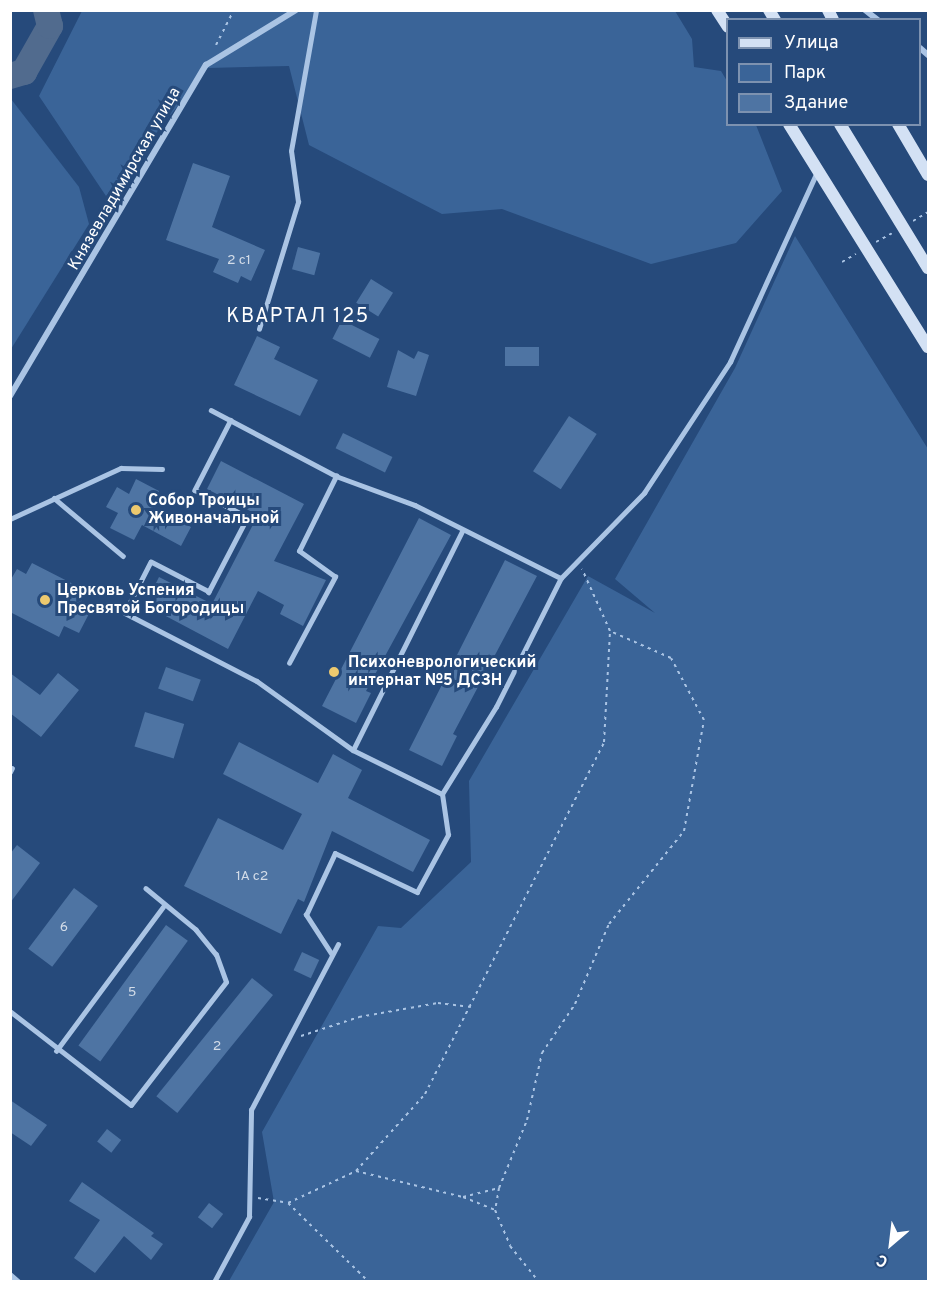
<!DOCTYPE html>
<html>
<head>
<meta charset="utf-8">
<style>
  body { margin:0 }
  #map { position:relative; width:939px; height:1292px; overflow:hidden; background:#264a7b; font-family:Overpass,sans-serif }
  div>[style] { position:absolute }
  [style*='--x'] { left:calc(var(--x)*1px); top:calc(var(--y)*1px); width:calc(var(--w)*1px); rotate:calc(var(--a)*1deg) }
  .green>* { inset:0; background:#3a6498 }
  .river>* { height:26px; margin:-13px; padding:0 13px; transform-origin:13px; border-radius:13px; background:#516b8e }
  .building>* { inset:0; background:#4e74a3; transform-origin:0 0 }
  .path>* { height:2px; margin-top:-1px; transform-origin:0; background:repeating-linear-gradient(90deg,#aac4e4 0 3px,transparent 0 7.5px) }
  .lane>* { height:4.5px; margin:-2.25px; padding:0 2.25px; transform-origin:2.25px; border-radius:2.25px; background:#aac4e4 }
  .street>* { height:6px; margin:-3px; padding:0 3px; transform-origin:3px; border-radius:3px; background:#aac4e4 }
  .secondary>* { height:12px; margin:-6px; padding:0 6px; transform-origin:6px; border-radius:6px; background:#d3e1f4 }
  .dots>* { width:16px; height:16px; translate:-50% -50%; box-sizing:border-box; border:3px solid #264a7b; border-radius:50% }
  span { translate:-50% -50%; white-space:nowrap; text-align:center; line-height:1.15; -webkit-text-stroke:6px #264a7b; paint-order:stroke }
  .number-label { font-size:14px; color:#d3dce8 }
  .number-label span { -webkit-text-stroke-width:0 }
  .street-label { font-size:16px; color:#fff }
  .poi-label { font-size:16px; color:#fff; font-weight:700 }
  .left { translate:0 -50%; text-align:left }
  .quarter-label { font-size:20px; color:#fff; letter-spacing:1.5px }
  .frame { position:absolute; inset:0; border:12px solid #fff; pointer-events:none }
  .legend { position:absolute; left:726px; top:18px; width:195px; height:108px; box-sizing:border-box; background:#264a7b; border:2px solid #7d92b0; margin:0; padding:8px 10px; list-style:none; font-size:18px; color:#fff }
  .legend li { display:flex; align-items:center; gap:12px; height:30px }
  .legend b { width:30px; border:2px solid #7d92b0 }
  .north { position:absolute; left:861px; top:1214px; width:60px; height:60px; -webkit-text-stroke:4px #264a7b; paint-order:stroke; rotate:208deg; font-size:16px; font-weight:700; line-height:24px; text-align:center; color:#fff }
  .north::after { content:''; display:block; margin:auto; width:21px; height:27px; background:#fff; clip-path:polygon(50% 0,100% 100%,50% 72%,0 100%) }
</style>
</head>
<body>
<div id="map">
  <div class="green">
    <i style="clip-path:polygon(82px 11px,675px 11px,692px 39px,694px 67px,721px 71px,727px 81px,728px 124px,756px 125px,782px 191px,736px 243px,651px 264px,502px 209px,442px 214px,309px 145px,289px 66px,208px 68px,106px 196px,39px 96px)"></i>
    <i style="clip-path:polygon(11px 99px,79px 187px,89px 224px,11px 349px)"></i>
    <i style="clip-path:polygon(795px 236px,928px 449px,928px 1281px,229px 1281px,274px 1202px,262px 1132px,378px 926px,401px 928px,471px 862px,469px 781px,588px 576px,655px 613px,615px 579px,735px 368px)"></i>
  </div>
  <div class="river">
    <i style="--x:10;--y:76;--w:15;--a:-16"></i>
    <i style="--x:24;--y:72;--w:53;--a:-60.5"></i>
    <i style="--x:50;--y:26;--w:16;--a:-104"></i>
  </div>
  <div class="building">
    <i style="clip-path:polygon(193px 163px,230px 176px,212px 227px,265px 250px,251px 281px,241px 276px,238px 283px,213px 272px,219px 259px,166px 240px)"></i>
    <i style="left:298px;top:247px;width:23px;height:23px;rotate:15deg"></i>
    <i style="left:371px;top:279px;width:26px;height:28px;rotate:32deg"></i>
    <i style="left:342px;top:320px;width:42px;height:21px;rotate:27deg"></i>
    <i style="clip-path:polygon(257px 336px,280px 347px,274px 359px,318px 380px,300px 416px,234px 385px)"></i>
    <i style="left:539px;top:347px;width:19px;height:34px;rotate:90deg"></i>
    <i style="clip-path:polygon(398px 350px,414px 359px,418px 351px,429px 355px,416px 396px,387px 387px)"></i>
    <i style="left:569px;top:416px;width:33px;height:66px;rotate:33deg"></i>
    <i style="left:343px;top:433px;width:55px;height:17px;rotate:26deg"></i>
    <i style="clip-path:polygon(221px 461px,304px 504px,274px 561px,326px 580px,303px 626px,280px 614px,284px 605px,258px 591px,228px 649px,145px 605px,159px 577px,212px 604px,258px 515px,207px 489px)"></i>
    <i style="clip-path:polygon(136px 479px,159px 491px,152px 506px,191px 527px,181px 546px,142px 525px,134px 540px,110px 528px,118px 513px,106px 507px,117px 487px,129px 494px)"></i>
    <i style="clip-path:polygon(419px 518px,451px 535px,366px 691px,371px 693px,356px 723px,322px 706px)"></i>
    <i style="clip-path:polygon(505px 560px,537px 576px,453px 734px,457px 736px,442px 766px,409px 750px)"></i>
    <i style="clip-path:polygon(32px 563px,81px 588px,76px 598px,93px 606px,79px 633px,64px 626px,59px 637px,10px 612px,10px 581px,17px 569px,26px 574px)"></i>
    <i style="left:166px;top:667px;width:37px;height:23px;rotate:20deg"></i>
    <i style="clip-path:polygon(10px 673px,40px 695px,58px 673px,79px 690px,41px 737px,10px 713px)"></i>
    <i style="left:145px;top:712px;width:41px;height:36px;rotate:17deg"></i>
    <i style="clip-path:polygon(239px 742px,318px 783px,333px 754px,362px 770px,348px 798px,430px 840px,413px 872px,332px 831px,304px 902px,298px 899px,281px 934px,184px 886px,218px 818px,283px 850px,302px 814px,223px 774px)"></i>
    <i style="clip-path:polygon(17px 845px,40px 863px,10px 903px,10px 854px)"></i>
    <i style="left:74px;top:888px;width:30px;height:76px;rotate:37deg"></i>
    <i style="left:166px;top:925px;width:27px;height:149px;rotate:36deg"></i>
    <i style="left:302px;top:952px;width:19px;height:20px;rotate:25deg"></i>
    <i style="left:252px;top:978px;width:27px;height:152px;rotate:39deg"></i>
    <i style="clip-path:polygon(10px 1100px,47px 1125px,31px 1146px,10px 1132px)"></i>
    <i style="left:107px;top:1129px;width:18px;height:16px;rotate:38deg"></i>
    <i style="clip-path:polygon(82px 1182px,154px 1233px,151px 1236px,163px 1244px,151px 1260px,124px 1236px,95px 1273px,74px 1258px,100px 1220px,69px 1201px)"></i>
    <i style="left:209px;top:1203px;width:18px;height:18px;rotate:38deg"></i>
  </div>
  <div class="path">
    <i style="--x:216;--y:45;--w:39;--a:-63"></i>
    <i style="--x:913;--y:221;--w:17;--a:-31"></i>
    <i style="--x:876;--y:242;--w:18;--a:-29"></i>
    <i style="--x:842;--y:262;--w:16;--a:-30"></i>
    <i style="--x:301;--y:1036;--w:61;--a:-18.1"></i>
    <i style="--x:359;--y:1017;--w:80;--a:-10"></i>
    <i style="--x:438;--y:1003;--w:33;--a:7"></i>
    <i style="--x:356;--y:1171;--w:103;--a:-48.1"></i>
    <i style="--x:425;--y:1094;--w:395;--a:-63"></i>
    <i style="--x:604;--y:742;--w:110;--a:-86.9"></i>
    <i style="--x:499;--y:1188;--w:22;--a:100"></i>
    <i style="--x:495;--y:1210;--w:39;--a:67"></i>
    <i style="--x:510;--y:1246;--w:46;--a:51.1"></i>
    <i style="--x:463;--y:1197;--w:35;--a:22"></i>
    <i style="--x:258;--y:1198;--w:30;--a:9"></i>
    <i style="--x:288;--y:1203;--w:75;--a:-25.2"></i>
    <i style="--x:356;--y:1171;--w:110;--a:13.7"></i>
    <i style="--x:463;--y:1197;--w:37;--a:-14"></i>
    <i style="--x:499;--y:1188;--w:74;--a:-67.6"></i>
    <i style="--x:527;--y:1120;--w:69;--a:-77.4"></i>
    <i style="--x:542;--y:1053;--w:59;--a:-56"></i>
    <i style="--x:575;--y:1004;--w:87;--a:-67"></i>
    <i style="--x:609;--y:924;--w:119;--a:-51.1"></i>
    <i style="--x:684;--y:831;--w:113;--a:-79.8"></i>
    <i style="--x:704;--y:720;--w:70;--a:-118"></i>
    <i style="--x:671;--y:658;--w:67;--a:-156.1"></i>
    <i style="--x:610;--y:631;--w:68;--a:-114.3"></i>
    <i style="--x:288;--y:1203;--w:113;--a:44.3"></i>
  </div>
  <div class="lane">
    <i style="--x:259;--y:329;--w:133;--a:-72.9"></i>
    <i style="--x:298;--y:202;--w:51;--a:-97.8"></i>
    <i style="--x:291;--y:151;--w:143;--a:-79.9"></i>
    <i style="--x:211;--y:410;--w:141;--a:27.8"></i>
    <i style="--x:336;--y:476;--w:84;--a:20.2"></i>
    <i style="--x:415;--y:505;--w:163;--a:26.6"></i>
    <i style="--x:231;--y:420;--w:79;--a:117.2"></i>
    <i style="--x:195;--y:490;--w:59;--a:27"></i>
    <i style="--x:248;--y:517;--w:85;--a:117.5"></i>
    <i style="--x:209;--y:592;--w:65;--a:-152.7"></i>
    <i style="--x:151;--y:562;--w:57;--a:117"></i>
    <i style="--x:125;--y:613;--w:148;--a:27.3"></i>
    <i style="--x:257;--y:681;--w:118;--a:35.7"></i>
    <i style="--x:353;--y:750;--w:99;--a:26.3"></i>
    <i style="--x:54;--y:498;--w:90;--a:40"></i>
    <i style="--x:10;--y:519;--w:122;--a:-24.7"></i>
    <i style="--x:121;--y:468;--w:41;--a:1.4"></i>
    <i style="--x:289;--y:663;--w:98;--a:-61.9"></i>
    <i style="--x:335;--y:577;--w:44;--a:-144.2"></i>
    <i style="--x:299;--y:551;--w:84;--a:-63.7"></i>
    <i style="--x:353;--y:750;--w:245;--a:-63.5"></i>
    <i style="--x:10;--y:772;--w:4;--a:-63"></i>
    <i style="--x:332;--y:955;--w:48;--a:-123"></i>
    <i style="--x:306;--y:915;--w:68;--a:-64.9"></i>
    <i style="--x:335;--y:853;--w:91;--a:25.4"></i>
    <i style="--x:417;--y:892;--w:65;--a:-61.5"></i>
    <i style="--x:448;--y:835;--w:41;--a:-98.3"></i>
    <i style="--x:442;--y:794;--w:102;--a:-58.2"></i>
    <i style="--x:496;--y:707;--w:144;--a:-63.3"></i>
    <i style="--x:561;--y:578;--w:119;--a:-45.7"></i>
    <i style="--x:644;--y:493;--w:157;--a:-56.7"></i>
    <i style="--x:730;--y:362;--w:209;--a:-65.4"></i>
    <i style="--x:10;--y:1011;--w:153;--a:37.8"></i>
    <i style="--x:131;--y:1105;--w:155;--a:-52.3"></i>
    <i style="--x:226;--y:982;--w:29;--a:-110"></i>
    <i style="--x:216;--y:955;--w:32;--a:-129"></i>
    <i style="--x:196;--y:930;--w:65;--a:-140.6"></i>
    <i style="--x:56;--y:1051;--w:179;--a:-53.4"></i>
    <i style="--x:214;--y:1282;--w:74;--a:-61.7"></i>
    <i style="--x:249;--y:1217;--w:107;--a:-88.9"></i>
    <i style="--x:251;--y:1110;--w:187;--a:-62.3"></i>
  </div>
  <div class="street">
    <i style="--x:865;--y:10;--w:16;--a:38"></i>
    <i style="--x:920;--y:48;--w:11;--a:41"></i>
    <i style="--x:10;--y:396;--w:385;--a:-59.4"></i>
    <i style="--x:206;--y:65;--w:105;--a:-31.4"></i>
    <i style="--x:10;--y:1275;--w:11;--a:41"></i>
  </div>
  <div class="secondary">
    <i style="--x:717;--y:10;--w:20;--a:57"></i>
    <i style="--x:769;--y:10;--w:12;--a:59"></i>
    <i style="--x:828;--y:10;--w:11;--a:63"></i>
    <i style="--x:789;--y:124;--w:263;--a:58.1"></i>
    <i style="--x:840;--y:124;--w:169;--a:58.6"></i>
    <i style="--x:898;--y:124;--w:59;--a:59.5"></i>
  </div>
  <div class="dots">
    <i style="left:136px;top:510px;background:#ecc96f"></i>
    <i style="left:45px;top:600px;background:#ecc96f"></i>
    <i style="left:334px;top:672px;background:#ecc96f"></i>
  </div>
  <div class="number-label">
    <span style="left:239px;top:261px">2 с1</span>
    <span style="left:252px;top:877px">1А с2</span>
    <span style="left:64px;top:928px">6</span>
    <span style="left:132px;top:993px">5</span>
    <span style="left:217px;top:1047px">2</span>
  </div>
  <div class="street-label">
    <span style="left:125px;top:179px;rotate:-60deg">Князевладимирская улица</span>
  </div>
  <div class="poi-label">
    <span class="left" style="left:148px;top:510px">Собор Троицы<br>Живоначальной</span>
    <span class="left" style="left:57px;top:600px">Церковь Успения<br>Пресвятой Богородицы</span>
    <span class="left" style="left:348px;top:672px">Психоневрологический<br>интернат №5 ДСЗН</span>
  </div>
  <div class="quarter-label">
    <span style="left:298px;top:317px">КВАРТАЛ 125</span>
  </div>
  <div class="frame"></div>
  <ul class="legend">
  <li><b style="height:8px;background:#d3e1f4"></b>Улица</li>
  <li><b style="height:16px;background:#3a6498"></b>Парк</li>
  <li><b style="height:16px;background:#4e74a3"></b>Здание</li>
  </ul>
  <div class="north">С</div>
</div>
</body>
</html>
